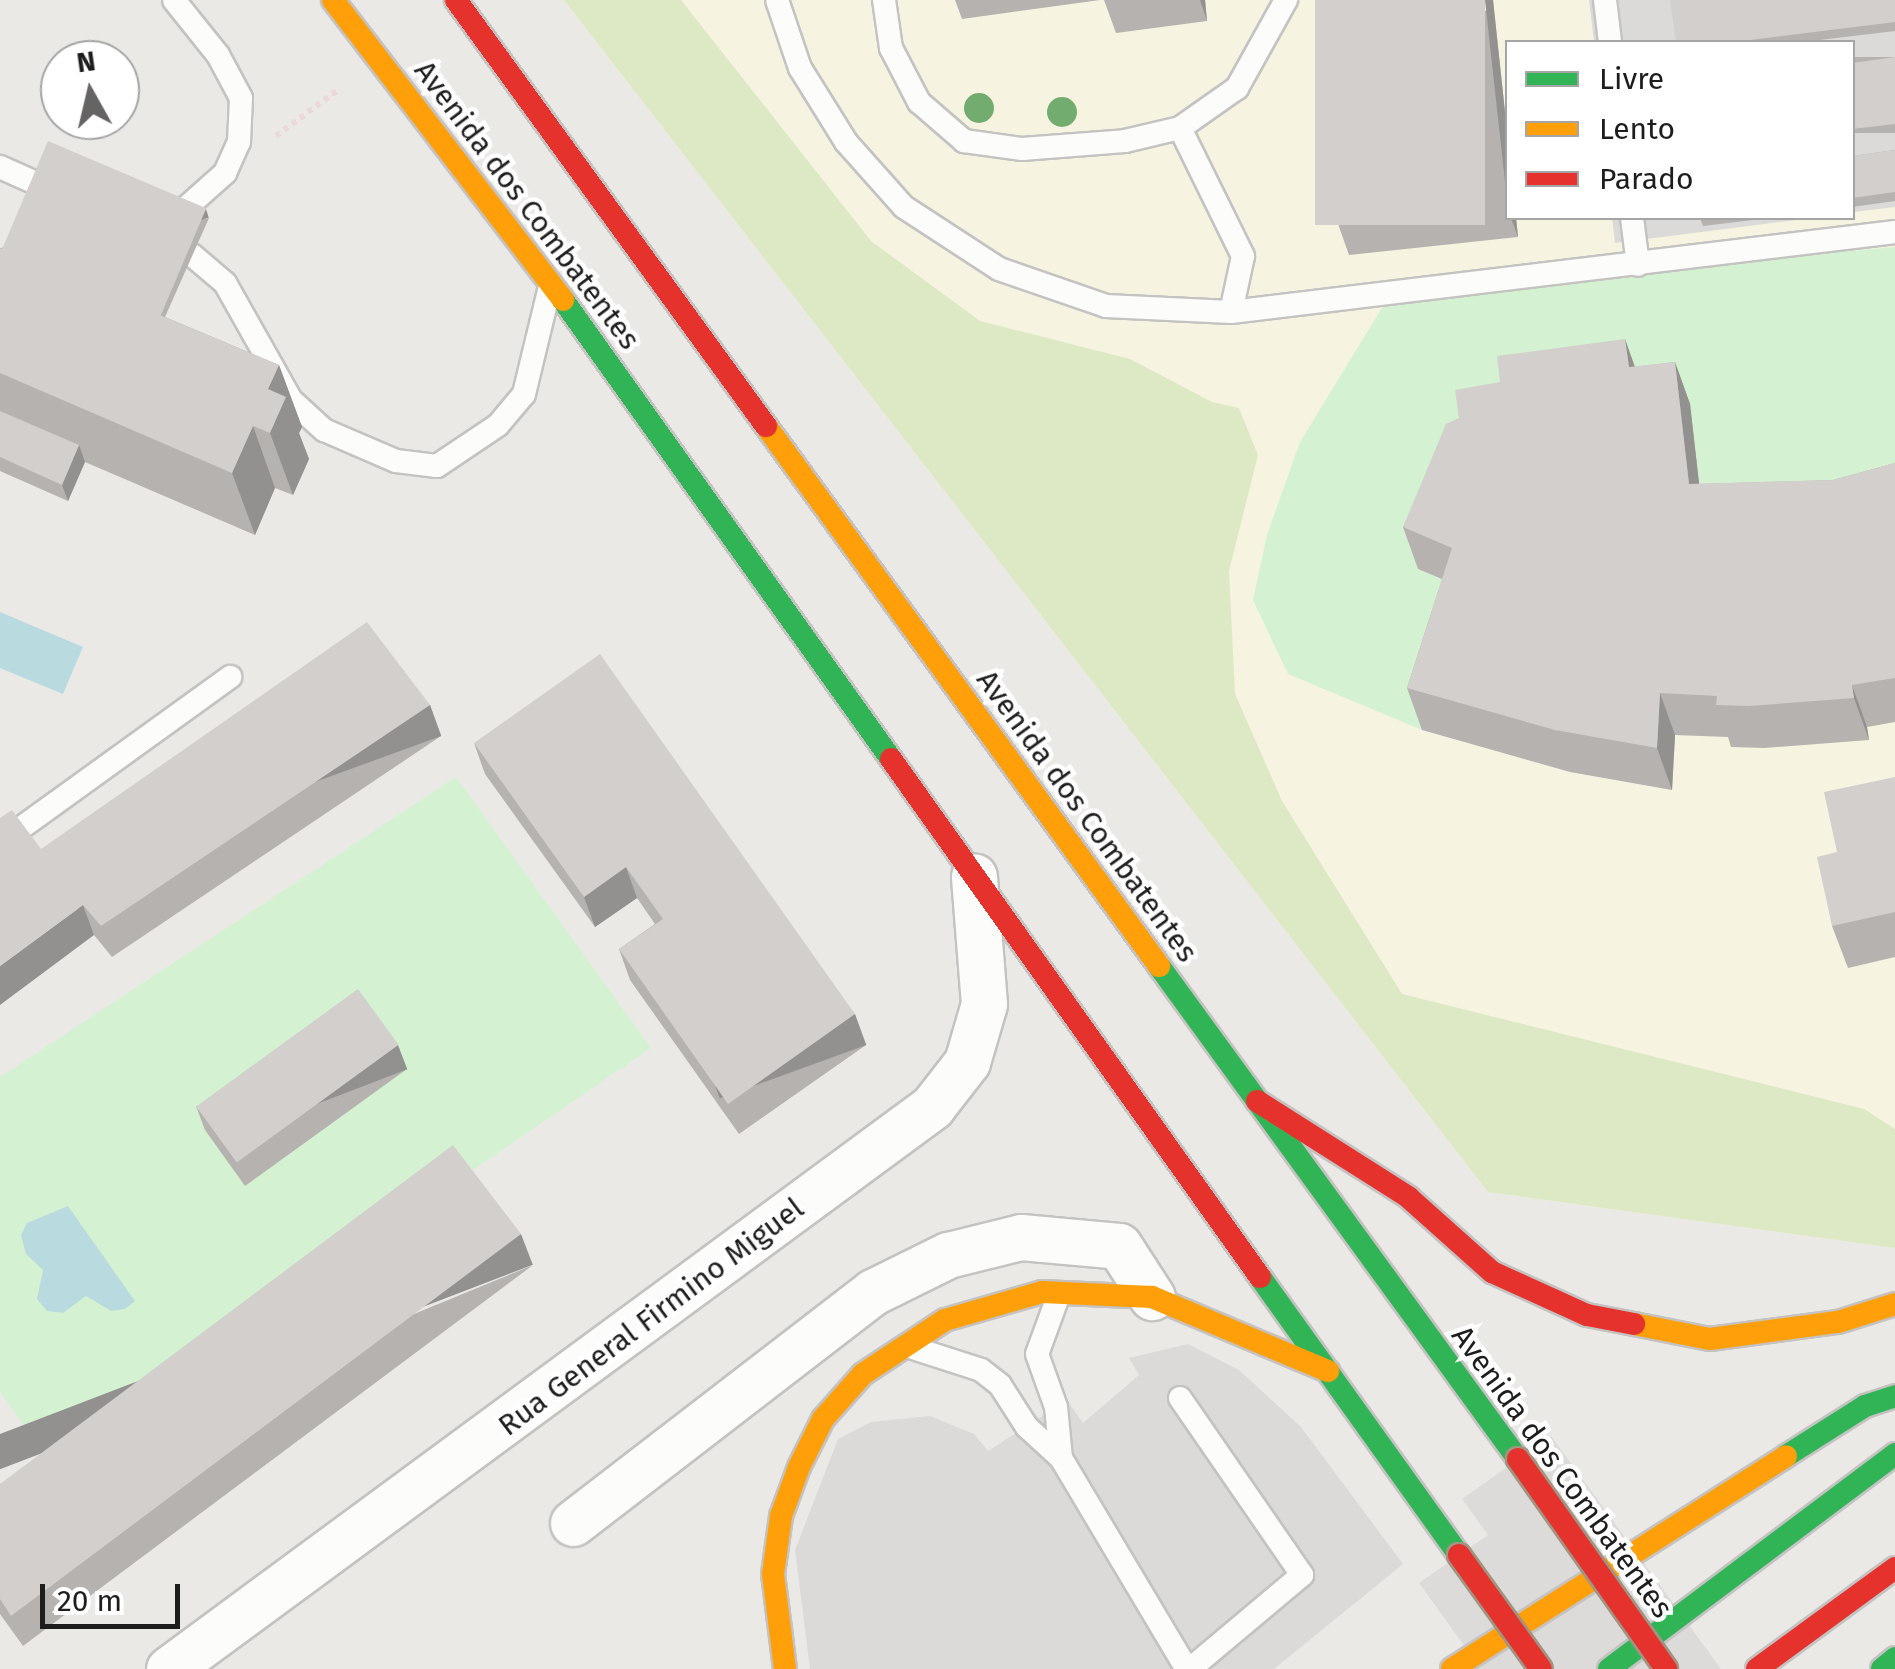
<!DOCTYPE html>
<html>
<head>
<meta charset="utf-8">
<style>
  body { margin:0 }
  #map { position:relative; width:1895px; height:1669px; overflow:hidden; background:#ebe9e6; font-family:"Fira Sans",sans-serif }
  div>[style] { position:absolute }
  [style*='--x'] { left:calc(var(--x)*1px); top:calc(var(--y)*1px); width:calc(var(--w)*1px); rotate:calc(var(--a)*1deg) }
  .education>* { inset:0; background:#f6f3e0 }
  .grass>* { inset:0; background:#dce9c4 }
  .park>* { inset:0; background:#d4f2d1 }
  .parking>* { inset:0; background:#dbdad9 }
  .water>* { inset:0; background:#b9dbdf }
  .pier>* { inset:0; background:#dcdbda }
  .path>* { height:6px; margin-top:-3px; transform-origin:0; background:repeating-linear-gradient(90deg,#ead9d8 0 5px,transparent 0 10px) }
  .roads { filter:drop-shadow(2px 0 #c4c3c2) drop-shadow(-2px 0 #c4c3c2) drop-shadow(0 2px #c4c3c2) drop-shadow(0 -2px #c4c3c2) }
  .lane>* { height:22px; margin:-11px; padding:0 11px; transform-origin:11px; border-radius:11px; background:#fcfcfb }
  .street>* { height:45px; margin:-22.5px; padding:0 22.5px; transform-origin:22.5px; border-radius:22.5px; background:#fcfcfb }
  .fast>* { height:22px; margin:-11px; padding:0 11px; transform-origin:11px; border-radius:11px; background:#30b455 }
  .slow>* { height:22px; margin:-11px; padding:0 11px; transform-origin:11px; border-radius:11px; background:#ff9f0a }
  .jam>* { height:22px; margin:-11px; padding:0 11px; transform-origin:11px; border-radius:11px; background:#e5322d }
  .bridges { filter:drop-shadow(2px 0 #a19482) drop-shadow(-2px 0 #a19482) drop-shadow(0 2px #a19482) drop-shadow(0 -2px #a19482) }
  .jam-bridge>* { height:22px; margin:-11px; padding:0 11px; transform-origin:11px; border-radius:11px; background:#e5322d }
  .trees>* { width:30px; height:30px; margin:-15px; border-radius:50%; background:#72ac6e }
  .wall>* { inset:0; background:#b5b2b0; transform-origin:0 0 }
  .shaded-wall>* { inset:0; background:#939190; transform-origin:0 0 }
  .building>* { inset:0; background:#d2cfcd; transform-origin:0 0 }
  span { translate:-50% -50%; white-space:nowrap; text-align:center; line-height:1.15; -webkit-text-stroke:9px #fff; paint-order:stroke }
  .street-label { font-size:30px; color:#1d1d1d }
  .legend { position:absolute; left:1505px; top:40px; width:350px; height:180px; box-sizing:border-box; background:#fff; border:2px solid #a5a5a5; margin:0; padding:12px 18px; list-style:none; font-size:30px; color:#1d1d1d }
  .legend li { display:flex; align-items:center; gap:20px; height:50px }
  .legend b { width:50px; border:2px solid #a5a5a5 }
  .north { position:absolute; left:40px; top:40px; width:100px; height:100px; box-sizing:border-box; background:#fff; border:2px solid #a5a5a5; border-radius:50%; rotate:352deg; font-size:28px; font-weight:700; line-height:40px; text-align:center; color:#1d1d1d }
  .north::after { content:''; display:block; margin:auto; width:35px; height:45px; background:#656463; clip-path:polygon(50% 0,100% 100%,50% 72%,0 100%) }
  .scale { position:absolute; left:40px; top:1584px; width:140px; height:45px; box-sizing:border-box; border:5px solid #1d1d1d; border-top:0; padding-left:12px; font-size:30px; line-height:35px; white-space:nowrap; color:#1d1d1d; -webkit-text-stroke:8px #fff; paint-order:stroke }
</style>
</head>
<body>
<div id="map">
  <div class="education">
    <i style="clip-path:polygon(evenodd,564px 0,1895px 0,1895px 1248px,1488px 1192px,564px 0,1508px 42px,1852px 42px,1852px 218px,1508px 218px,1508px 42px)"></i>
  </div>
  <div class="grass">
    <i style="clip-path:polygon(564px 0,681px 0,871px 241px,980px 321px,1130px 359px,1212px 402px,1239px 408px,1258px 455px,1229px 571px,1235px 694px,1282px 801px,1402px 994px,1864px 1109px,1895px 1129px,1895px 1248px,1488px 1192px)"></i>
  </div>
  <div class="park">
    <i style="clip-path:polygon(1895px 247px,1895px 512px,1419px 568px,1467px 590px,1422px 730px,1288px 674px,1253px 600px,1267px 535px,1300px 442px,1391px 293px)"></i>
    <i style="clip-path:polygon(456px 777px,651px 1048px,49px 1461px,0 1392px,0 1077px)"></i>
  </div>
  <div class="parking">
    <i style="clip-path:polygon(1589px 0,1895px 0,1895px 207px,1853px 212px,1852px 42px,1594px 42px)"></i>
    <i style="clip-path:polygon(1612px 218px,1812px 218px,1615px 243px)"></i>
    <i style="clip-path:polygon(1188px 1344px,1239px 1370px,1301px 1427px,1403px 1564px,1274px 1669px,810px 1669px,795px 1550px,838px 1439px,871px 1422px,930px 1416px,974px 1434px,988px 1451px,1067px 1400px,1083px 1423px,1139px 1375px,1129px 1358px)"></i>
  </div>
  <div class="water">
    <i style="clip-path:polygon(0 612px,83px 647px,63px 694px,0 668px)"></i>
    <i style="clip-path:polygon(68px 1206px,135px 1301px,125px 1309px,111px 1311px,86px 1296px,63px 1313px,47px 1311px,37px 1299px,43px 1270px,26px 1254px,21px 1235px,27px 1223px)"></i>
  </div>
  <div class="pier">
    <i style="clip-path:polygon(1551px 1436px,1721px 1669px,1481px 1669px,1419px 1583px,1488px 1535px,1462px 1499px)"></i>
  </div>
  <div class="path">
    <i style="--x:276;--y:136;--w:77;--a:-36.6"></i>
  </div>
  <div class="roads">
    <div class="lane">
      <i style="--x:777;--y:0;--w:72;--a:71.3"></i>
      <i style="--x:800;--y:68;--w:87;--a:58.1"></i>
      <i style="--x:846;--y:142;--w:87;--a:48.3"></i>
      <i style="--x:904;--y:207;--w:113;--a:33.1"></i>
      <i style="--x:999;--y:269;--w:113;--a:19.1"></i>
      <i style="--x:1106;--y:306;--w:125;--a:2.7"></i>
      <i style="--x:1231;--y:312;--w:669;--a:-6.87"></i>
      <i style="--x:884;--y:0;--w:49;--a:81.7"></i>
      <i style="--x:891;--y:48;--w:61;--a:62.6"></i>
      <i style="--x:919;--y:102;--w:60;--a:40.9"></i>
      <i style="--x:964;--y:141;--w:59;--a:7.9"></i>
      <i style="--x:1022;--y:149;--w:103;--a:-4.4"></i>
      <i style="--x:1125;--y:141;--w:57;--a:-13.3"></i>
      <i style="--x:1180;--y:128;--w:70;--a:-35.1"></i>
      <i style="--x:1237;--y:88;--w:101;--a:-60.9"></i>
      <i style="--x:1605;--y:0;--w:42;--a:83.2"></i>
      <i style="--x:1180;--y:128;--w:143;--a:63.8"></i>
      <i style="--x:1243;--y:256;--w:57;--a:102.1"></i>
      <i style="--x:0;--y:167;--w:39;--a:24"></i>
      <i style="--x:1632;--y:218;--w:47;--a:82.7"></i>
      <i style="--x:170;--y:222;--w:74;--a:-41.7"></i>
      <i style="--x:225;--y:173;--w:34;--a:-66"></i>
      <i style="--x:239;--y:142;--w:44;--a:-87.4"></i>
      <i style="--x:241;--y:98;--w:49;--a:-118.1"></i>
      <i style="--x:218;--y:55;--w:70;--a:-128.7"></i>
      <i style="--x:192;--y:255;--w:43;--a:40.3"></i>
      <i style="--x:225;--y:283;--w:134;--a:60.6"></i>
      <i style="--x:291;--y:400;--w:45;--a:42.3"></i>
      <i style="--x:324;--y:430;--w:78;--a:23.3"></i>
      <i style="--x:396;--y:461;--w:41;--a:7"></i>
      <i style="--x:437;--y:466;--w:73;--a:-33.9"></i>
      <i style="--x:498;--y:425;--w:40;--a:-50"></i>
      <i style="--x:524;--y:394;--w:106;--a:-76.4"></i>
      <i style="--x:0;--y:843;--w:284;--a:-35.8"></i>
      <i style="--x:1059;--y:1294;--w:64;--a:110.1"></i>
      <i style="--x:1037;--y:1354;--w:56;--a:70.3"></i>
      <i style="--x:1056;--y:1407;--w:51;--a:84.4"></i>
      <i style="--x:913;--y:1348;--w:71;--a:17.9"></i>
      <i style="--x:981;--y:1370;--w:24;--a:38"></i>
      <i style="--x:1000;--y:1385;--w:50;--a:57.3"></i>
      <i style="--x:1027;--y:1427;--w:46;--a:42.4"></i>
      <i style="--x:1061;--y:1458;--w:246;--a:59.2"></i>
      <i style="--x:1180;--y:1398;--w:215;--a:55.4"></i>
      <i style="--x:1302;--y:1575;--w:146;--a:140"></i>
    </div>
    <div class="street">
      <i style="--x:573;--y:1523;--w:379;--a:-37.6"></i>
      <i style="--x:873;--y:1292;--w:84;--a:-26.3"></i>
      <i style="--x:948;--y:1255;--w:75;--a:-13.9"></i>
      <i style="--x:1021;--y:1237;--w:98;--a:5.2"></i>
      <i style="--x:1119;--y:1246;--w:61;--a:57.1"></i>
      <i style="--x:169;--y:1669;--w:948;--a:-36.37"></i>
      <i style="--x:932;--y:1107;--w:57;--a:-52.1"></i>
      <i style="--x:967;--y:1062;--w:60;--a:-73.7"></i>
      <i style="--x:984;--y:1004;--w:128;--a:-94.5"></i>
    </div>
    <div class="fast">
      <i style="--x:563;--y:300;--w:564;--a:54.45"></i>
      <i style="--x:1159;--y:966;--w:610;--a:53.94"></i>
      <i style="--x:1260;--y:1277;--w:342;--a:54.4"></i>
      <i style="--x:1786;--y:1456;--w:93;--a:-32.3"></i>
      <i style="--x:1865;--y:1406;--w:32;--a:-18"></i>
      <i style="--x:1609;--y:1669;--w:358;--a:-36.9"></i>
      <i style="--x:1882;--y:1669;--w:17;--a:-40"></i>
    </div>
    <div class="slow">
      <i style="--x:333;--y:0;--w:378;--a:52.5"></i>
      <i style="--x:766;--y:426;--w:668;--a:53.95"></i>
      <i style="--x:1634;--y:1324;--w:77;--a:11.2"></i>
      <i style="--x:1710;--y:1339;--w:129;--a:-7.6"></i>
      <i style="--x:1838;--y:1322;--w:60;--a:-17.5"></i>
      <i style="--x:785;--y:1669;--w:96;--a:-97.2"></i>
      <i style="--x:773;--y:1574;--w:59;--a:-82.1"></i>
      <i style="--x:781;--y:1516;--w:52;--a:-69.8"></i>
      <i style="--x:799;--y:1467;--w:54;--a:-63.4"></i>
      <i style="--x:823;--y:1419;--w:60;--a:-48.4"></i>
      <i style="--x:863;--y:1374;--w:98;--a:-33.4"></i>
      <i style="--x:945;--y:1320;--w:101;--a:-16.1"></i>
      <i style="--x:1042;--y:1292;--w:110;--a:2.6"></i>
      <i style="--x:1152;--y:1297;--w:191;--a:22.8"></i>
      <i style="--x:1452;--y:1669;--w:396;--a:-32.5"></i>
    </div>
    <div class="jam">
      <i style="--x:456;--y:0;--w:527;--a:53.96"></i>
      <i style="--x:891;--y:759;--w:636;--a:54.54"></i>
      <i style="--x:1257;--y:1101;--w:179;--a:32.4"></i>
      <i style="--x:1408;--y:1197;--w:113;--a:41.8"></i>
      <i style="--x:1492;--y:1272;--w:104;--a:24.4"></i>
      <i style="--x:1587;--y:1315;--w:48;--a:10.8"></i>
      <i style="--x:1757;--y:1669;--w:171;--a:-36.2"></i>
    </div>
  </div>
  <div class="bridges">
    <div class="jam-bridge">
      <i style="--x:1518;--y:1459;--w:257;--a:54.8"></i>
      <i style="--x:1459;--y:1555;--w:140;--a:54.3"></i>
    </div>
  </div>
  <div class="trees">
    <i style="left:979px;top:108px"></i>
    <i style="left:1062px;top:112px"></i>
  </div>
  <div class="wall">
    <i style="clip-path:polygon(955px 0,1100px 0,962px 19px)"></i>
    <i style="clip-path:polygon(1104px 0,1205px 0,1207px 21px,1116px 33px)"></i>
    <i style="clip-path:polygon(1493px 0,1508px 140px,1508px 218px,1516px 218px,1518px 237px,1349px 255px,1338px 224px)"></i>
    <i style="clip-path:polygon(1895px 0,1895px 31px,1803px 42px,1676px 42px)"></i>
    <i style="left:1895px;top:57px;width:76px;height:43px;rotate:90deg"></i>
    <i style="clip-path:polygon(1895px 150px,1895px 201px,1852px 207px,1852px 156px)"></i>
    <i style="clip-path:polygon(209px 218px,165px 317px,279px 365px,302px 427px,299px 433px,309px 459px,293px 495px,275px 488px,255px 535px,85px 462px,68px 501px,0 471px,0 248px)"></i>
    <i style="clip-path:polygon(1700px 218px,1770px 218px,1703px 226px)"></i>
    <i style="clip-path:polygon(1625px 339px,1634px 367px,1675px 362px,1690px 404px,1699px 484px,1833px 480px,1895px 463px,1895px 722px,1867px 727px,1869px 740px,1764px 748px,1731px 747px,1728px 737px,1675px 735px,1672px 790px,1570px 772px,1422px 730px,1407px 688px,1442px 579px,1418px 569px,1403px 527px,1459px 418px,1500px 382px)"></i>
    <i style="clip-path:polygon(430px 705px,441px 736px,112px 957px,94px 935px,41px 849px)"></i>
    <i style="clip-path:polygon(474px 743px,866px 1045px,739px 1134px,630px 980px,619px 949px,655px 924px,637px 898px,595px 927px,485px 774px)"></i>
    <i style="clip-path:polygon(1895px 777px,1895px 957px,1848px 968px,1832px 926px,1837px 852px)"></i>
    <i style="clip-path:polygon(407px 1069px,245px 1186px,205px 1130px,196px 1106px)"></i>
    <i style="clip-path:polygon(533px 1265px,23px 1646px,0 1614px,0 1484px)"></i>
  </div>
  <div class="shaded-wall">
    <i style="clip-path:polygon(1200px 0,1205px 0,1207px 21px)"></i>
    <i style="clip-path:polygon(1485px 0,1493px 0,1508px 140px,1508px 209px)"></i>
    <i style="left:206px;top:209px;width:9px;height:155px;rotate:72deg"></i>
    <i style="clip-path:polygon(1511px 218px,1516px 218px,1518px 237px)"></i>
    <i style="clip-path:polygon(1625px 339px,1640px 381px,1629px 367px)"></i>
    <i style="clip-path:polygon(1675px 362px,1690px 404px,1704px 526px,1689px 484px)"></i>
    <i style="clip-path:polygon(279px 365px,302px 427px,299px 433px,309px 459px,293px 495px,270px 433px,268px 389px)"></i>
    <i style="clip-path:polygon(253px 426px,275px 488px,255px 535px,232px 473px)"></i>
    <i style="clip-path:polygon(79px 445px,85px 462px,68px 501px,62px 485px)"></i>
    <i style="clip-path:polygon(1852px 685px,1867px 727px,1869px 740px,1854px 698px)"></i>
    <i style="clip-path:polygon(1660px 693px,1675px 735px,1672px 790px,1657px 748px)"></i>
    <i style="left:430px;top:705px;width:33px;height:396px;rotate:70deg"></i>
    <i style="clip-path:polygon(626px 867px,637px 898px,595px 927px,584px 897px)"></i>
    <i style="clip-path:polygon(83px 905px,94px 935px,0 1005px,0 966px)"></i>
    <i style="left:855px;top:1014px;width:33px;height:156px;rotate:70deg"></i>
    <i style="left:398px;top:1045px;width:26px;height:199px;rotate:69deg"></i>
    <i style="left:521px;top:1234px;width:33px;height:637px;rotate:69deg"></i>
  </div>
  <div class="building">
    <i style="left:1315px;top:0;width:170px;height:225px"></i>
    <i style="clip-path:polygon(1670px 0,1895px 0,1895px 22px,1734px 42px,1676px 42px)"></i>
    <i style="clip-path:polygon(1895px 57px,1895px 124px,1852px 129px,1852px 63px)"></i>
    <i style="left:48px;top:141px;width:172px;height:118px;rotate:23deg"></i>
    <i style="clip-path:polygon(1895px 150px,1895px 192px,1852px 198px,1852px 156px)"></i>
    <i style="clip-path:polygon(0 248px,279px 365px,268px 389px,286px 397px,270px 433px,253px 426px,232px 473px,0 373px)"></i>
    <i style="clip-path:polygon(1625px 339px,1629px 367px,1675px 362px,1689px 484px,1833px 480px,1895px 463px,1895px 678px,1852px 685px,1854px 698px,1749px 706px,1716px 705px,1717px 696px,1660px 693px,1657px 748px,1555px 730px,1407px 688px,1452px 548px,1403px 527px,1446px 424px,1459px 418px,1455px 390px,1500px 382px,1497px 356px)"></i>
    <i style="clip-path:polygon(0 411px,79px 445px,62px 485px,0 457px)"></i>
    <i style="clip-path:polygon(367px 622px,430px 705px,101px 926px,83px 905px,0 966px,0 818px,12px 810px,41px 849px)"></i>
    <i style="clip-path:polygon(600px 654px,855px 1014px,728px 1104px,619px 949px,663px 919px,626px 867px,584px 897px,474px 743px)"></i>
    <i style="clip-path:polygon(1895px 777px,1895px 912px,1832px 926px,1817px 857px,1837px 852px,1824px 792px)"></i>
    <i style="left:358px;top:989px;width:69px;height:200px;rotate:54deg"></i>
    <i style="clip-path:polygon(453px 1145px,521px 1234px,11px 1616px,0 1599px,0 1484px)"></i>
  </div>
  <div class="street-label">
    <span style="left:527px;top:205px;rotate:53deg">Avenida dos Combatentes</span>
    <span style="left:1087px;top:816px;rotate:54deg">Avenida dos Combatentes</span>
    <span style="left:651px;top:1317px;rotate:-37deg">Rua General Firmino Miguel</span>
    <span style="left:1562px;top:1472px;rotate:54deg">Avenida dos Combatentes</span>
  </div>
  <ul class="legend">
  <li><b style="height:12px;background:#30b455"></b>Livre</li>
  <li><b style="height:12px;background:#ff9f0a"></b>Lento</li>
  <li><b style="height:12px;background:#e5322d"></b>Parado</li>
  </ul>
  <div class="north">N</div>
  <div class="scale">20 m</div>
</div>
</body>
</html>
